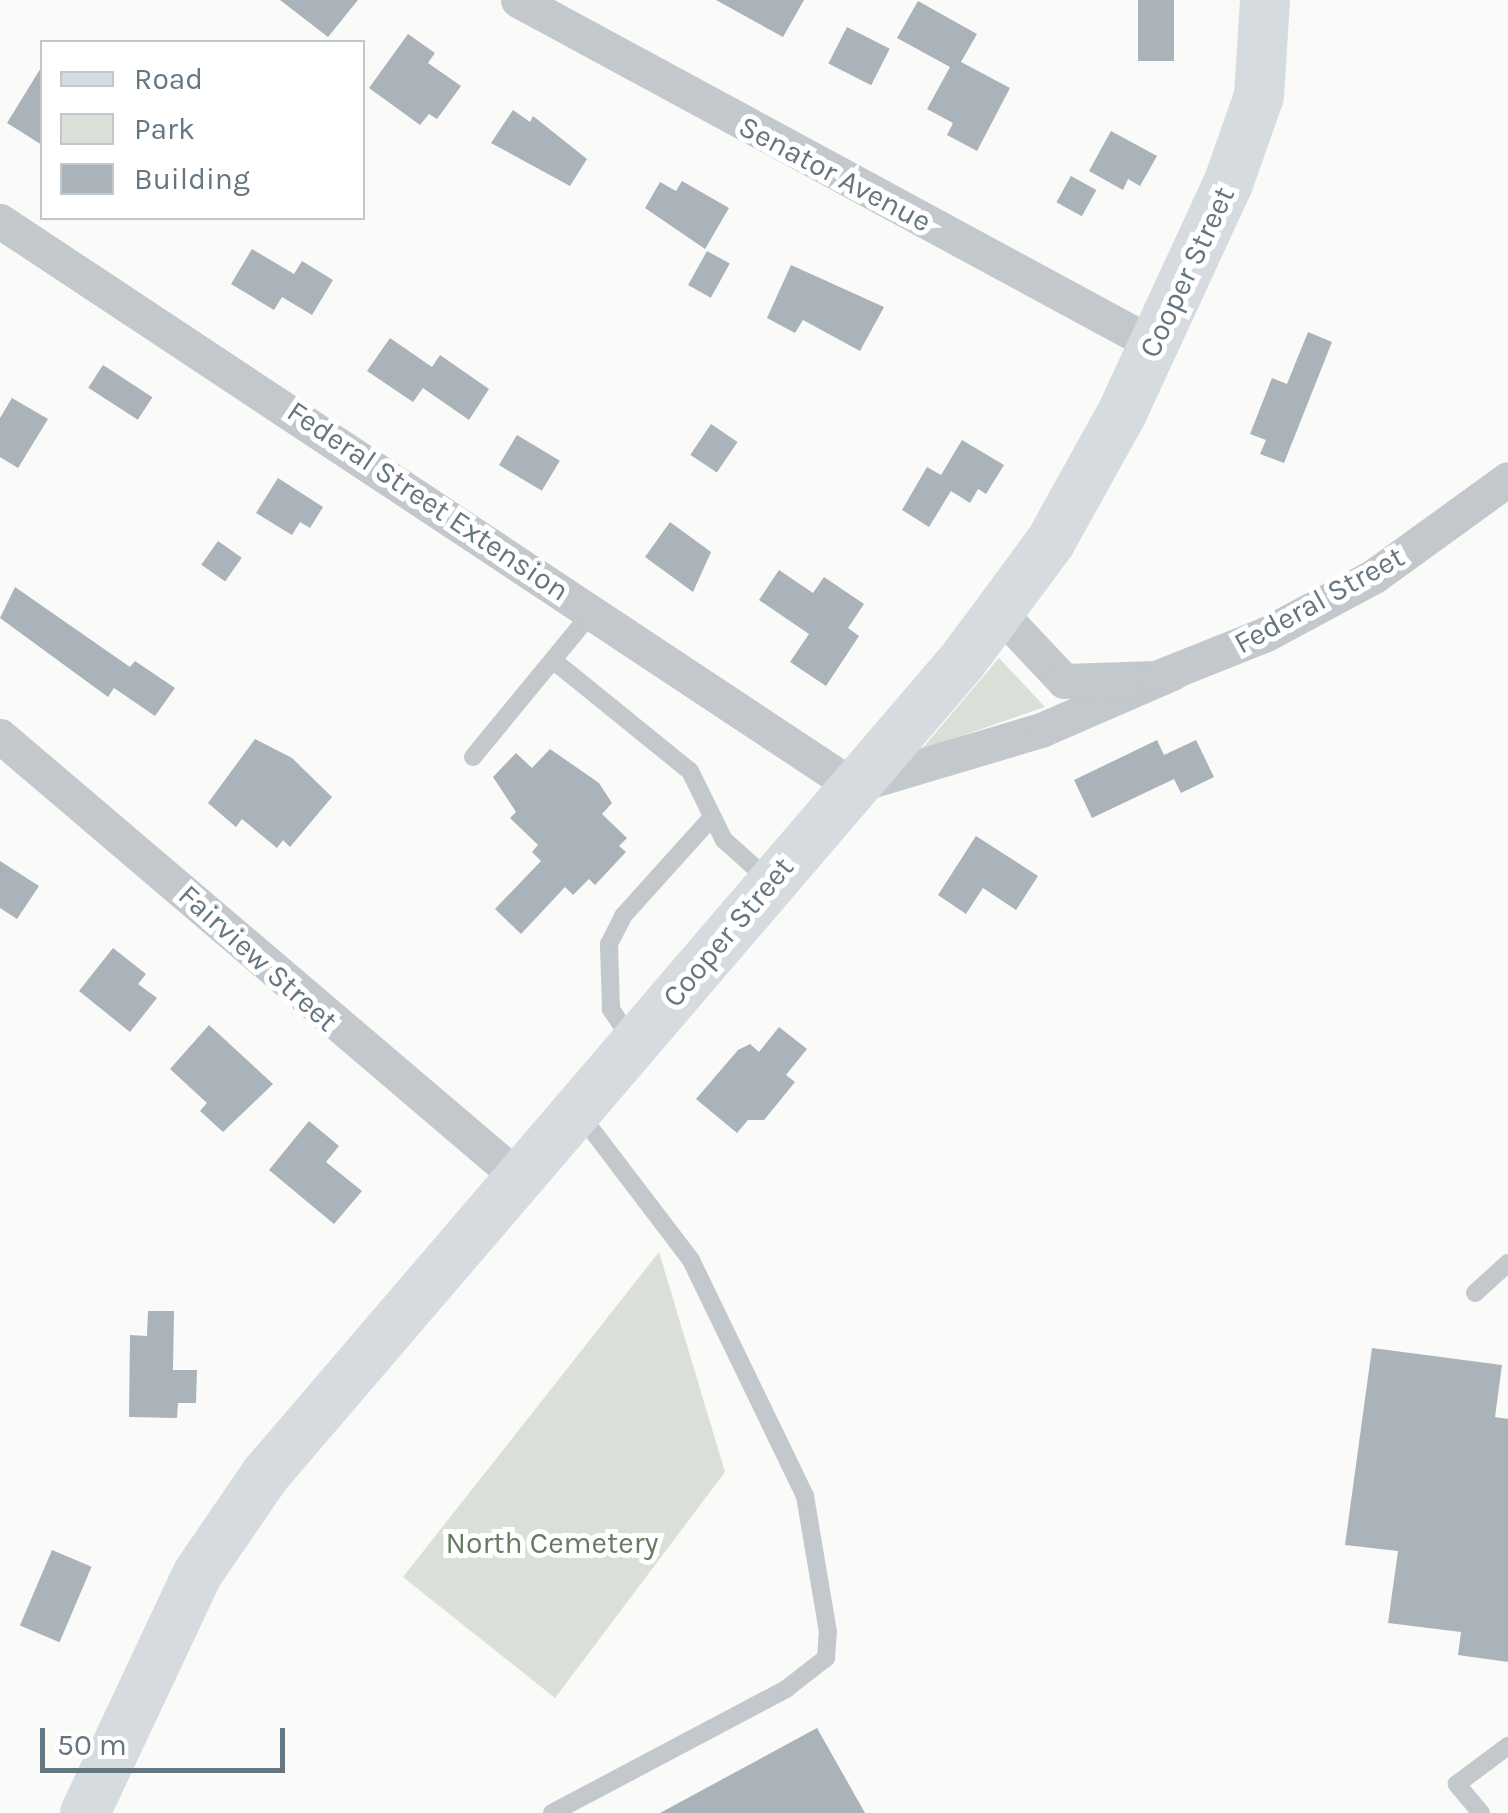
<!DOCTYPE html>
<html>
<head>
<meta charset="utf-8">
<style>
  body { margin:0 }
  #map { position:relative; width:1508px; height:1813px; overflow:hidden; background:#fafaf8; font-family:Karla,sans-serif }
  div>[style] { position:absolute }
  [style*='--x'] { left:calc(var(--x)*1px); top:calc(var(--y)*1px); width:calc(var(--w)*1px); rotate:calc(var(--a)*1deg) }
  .green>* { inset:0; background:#dadfd7 }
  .building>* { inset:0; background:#aab3b9; transform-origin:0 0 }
  .lane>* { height:18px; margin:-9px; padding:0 9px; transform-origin:9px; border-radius:9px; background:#c3c8cc }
  .street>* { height:35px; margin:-17.5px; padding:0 17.5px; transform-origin:17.5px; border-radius:17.5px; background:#c3c8cc }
  .secondary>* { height:50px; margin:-25px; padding:0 25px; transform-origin:25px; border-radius:25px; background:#d6dbdf }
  span { translate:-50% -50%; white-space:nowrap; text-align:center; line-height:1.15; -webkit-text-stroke:10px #fff; paint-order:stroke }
  .street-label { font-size:30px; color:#657683 }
  .park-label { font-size:30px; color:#687a64 }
  .legend { position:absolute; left:40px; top:40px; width:325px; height:180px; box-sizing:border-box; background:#fff; border:2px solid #c1c8cd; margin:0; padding:12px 18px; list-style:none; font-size:30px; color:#657683 }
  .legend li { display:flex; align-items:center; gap:20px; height:50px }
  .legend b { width:50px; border:2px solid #c1c8cd }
  .scale { position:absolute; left:40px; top:1728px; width:245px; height:45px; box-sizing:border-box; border:5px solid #657683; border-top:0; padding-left:12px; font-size:30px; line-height:35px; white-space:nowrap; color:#657683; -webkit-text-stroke:8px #fff; paint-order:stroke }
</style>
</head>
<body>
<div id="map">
  <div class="green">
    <i style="clip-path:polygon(999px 658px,1045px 707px,921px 750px)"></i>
    <i style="clip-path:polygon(659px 1252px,725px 1472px,555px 1698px,403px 1577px)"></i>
  </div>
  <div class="building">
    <i style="clip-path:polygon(280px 0,358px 0,328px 37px)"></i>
    <i style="clip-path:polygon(716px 0,804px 0,783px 37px)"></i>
    <i style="left:1138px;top:0;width:36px;height:61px"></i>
    <i style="clip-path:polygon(918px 1px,977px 34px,961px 62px,1010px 88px,977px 151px,947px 135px,953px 123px,927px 109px,950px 67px,897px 38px)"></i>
    <i style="left:847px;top:27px;width:48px;height:41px;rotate:27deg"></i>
    <i style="clip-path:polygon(408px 34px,435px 53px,428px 63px,461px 86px,437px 119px,429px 114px,420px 125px,369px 88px)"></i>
    <i style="clip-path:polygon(42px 66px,42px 145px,7px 123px)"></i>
    <i style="clip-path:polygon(513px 110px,530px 122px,533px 116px,587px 159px,570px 186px,491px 143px)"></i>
    <i style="clip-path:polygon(1111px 131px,1157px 156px,1140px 186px,1128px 179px,1123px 190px,1089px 171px)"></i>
    <i style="left:1071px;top:176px;width:29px;height:30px;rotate:29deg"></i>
    <i style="clip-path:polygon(682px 181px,729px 208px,705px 249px,645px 208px,660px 182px,676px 191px)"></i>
    <i style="clip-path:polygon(252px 249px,294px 274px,302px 261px,333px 280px,312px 315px,282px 297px,274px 310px,231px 284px)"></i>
    <i style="left:707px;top:251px;width:26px;height:39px;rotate:29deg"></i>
    <i style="clip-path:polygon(791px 265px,884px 307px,860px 351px,803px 320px,795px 333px,767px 318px)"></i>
    <i style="clip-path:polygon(1308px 332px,1332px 342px,1284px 463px,1260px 454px,1266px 440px,1250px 434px,1272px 378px,1287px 384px)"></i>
    <i style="clip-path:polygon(390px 338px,432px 367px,440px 355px,489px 389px,469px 420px,423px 388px,413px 402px,367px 371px)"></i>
    <i style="left:103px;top:365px;width:59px;height:27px;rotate:33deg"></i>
    <i style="clip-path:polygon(12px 398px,48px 419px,18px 468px,0 457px,0 418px)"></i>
    <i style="left:711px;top:424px;width:32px;height:37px;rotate:34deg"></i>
    <i style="left:517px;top:435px;width:50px;height:35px;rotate:31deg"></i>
    <i style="clip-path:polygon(962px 440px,1004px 465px,986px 494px,978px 489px,970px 503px,951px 491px,929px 527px,902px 510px,927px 467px,941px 475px)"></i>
    <i style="clip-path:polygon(278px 478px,323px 507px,310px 528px,300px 522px,292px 535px,256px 513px)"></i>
    <i style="clip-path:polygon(670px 522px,711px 552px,693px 592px,645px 557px)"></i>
    <i style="left:218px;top:541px;width:29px;height:29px;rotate:35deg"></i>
    <i style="clip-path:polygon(779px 570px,813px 593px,824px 577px,864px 604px,848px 628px,859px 636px,826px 686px,790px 662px,809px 634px,759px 600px)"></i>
    <i style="clip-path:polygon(15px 587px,130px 667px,135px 661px,175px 688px,155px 716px,114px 688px,108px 697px,0 618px)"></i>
    <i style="clip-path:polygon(255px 739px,292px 758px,332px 797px,290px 847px,283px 840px,277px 848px,242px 819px,236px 827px,208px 803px)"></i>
    <i style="clip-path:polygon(1157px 740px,1164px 755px,1196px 740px,1214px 777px,1181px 793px,1174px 779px,1092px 818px,1074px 780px)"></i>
    <i style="clip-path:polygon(550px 749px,599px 783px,612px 803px,602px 814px,627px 838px,619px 846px,626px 852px,595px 885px,589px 879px,573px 895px,565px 887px,521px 934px,495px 909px,541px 861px,532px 852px,538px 845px,510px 818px,516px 812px,493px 777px,516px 753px,532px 768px)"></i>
    <i style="clip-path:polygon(976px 836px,1038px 876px,1016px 910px,983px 888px,966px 914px,938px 895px)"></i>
    <i style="clip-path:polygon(0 861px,39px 886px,17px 919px,0 908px)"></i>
    <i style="clip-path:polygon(113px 948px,146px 974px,138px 984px,157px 998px,130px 1032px,79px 991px)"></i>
    <i style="clip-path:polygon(209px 1025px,273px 1084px,223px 1132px,200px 1111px,207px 1103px,170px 1069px)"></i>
    <i style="clip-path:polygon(779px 1027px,807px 1049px,786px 1075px,795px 1082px,764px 1120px,748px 1120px,737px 1133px,696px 1099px,738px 1050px,750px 1044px,759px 1052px)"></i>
    <i style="clip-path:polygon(309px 1121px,339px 1146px,326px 1162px,362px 1191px,334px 1224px,269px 1170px)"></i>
    <i style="clip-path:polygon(148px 1311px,174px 1311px,173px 1370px,197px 1370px,196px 1403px,178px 1403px,177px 1418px,129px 1417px,130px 1335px,147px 1336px)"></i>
    <i style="clip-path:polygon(1372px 1348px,1502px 1365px,1495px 1417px,1508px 1419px,1508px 1662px,1458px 1655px,1461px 1632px,1388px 1623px,1398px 1551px,1345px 1545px)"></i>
    <i style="left:52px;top:1550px;width:43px;height:82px;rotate:23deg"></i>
    <i style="clip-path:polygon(817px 1728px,865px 1813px,660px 1813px)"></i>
  </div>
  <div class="lane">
    <i style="--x:554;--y:661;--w:175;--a:39"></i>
    <i style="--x:690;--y:771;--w:77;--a:63.8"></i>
    <i style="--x:724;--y:840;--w:62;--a:41.7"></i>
    <i style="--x:473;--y:757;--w:189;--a:-50.6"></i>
    <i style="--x:633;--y:1042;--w:40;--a:-124"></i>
    <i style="--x:611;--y:1009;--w:65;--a:-91.8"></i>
    <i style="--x:609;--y:944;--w:31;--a:-63"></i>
    <i style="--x:623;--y:916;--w:133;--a:-48"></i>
    <i style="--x:1475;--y:1293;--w:45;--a:-42.3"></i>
    <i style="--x:552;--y:1813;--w:265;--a:-27.9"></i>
    <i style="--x:786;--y:1689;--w:51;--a:-37.8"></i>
    <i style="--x:826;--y:1658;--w:26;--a:-86"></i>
    <i style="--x:828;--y:1632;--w:138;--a:-99.6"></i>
    <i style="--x:805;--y:1496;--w:262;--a:-115.8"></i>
    <i style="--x:691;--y:1260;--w:185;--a:-127.3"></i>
    <i style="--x:1481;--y:1813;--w:38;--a:-130"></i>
    <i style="--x:1457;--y:1784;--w:64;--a:-36.7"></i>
  </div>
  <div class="street">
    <i style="--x:518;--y:0;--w:722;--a:28.45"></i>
    <i style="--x:0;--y:221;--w:1023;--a:33.52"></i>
    <i style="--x:853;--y:786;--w:196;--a:-16.6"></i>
    <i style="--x:1041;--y:730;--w:143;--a:-23.5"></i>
    <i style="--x:1000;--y:613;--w:93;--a:46.7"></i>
    <i style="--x:1064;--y:681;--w:92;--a:-1.9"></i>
    <i style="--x:1156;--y:678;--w:118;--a:-21.8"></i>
    <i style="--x:1266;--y:634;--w:123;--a:-28.2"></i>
    <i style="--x:1374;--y:576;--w:165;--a:-35.9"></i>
    <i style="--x:0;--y:736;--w:680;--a:40.41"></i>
  </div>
  <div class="secondary">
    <i style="--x:85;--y:1813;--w:265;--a:-64.8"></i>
    <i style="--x:198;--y:1573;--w:119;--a:-55.6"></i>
    <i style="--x:265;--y:1475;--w:1073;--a:-49.42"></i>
    <i style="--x:963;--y:660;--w:148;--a:-53.5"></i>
    <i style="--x:1051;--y:541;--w:146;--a:-61"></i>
    <i style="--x:1122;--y:413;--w:252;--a:-65.2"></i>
    <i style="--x:1228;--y:184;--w:93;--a:-70.6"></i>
    <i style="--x:1259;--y:96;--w:96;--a:-86.4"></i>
  </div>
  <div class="street-label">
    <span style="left:835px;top:174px;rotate:28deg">Senator Avenue</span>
    <span style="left:1187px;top:272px;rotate:-65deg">Cooper Street</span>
    <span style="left:428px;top:501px;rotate:34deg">Federal Street Extension</span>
    <span style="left:1319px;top:600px;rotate:-29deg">Federal Street</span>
    <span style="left:728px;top:932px;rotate:-50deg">Cooper Street</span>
    <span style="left:258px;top:958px;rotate:42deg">Fairview Street</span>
  </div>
  <div class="park-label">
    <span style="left:552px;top:1543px">North Cemetery</span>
  </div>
  <ul class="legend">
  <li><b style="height:12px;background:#d6dbdf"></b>Road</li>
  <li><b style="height:28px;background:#dadfd7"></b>Park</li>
  <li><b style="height:28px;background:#aab3b9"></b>Building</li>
  </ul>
  <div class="scale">50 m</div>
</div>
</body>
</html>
